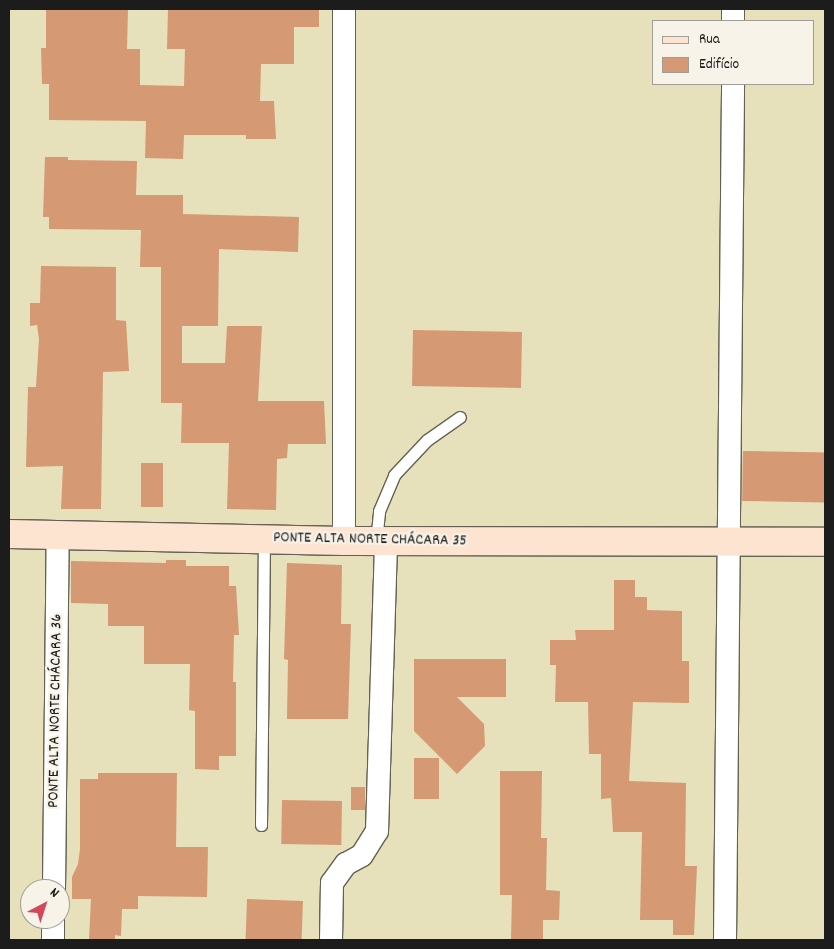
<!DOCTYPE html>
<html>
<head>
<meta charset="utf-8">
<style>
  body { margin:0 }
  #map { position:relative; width:834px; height:949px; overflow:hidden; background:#e6e0bb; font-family:Dekko,sans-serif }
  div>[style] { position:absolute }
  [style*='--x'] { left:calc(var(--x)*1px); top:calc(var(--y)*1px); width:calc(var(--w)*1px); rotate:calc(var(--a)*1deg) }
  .building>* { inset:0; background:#d59973; transform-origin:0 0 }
  .roads { filter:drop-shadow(1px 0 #636154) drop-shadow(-1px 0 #636154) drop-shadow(0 1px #636154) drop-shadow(0 -1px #636154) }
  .lane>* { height:11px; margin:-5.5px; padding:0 5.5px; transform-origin:5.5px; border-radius:5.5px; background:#fff }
  .street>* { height:22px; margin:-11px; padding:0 11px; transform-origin:11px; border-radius:11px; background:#fff }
  .secondary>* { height:28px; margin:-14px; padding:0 14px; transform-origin:14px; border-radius:14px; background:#fde4d1 }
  span { translate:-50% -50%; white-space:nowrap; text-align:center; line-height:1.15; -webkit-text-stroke:4.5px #f7f3e8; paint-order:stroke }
  .street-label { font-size:16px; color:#1c1c1c }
  .frame { position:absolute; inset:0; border:10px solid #1c1c1c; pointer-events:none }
  .legend { position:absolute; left:652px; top:20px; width:162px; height:65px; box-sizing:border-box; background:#f7f3e8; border:1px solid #9f9d96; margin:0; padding:6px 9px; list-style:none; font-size:15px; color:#1c1c1c }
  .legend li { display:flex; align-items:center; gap:10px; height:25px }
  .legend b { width:25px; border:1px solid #9f9d96 }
  .north { position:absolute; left:20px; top:879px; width:50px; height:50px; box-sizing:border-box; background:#f7f3e8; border:1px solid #9f9d96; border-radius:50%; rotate:40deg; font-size:14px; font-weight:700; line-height:20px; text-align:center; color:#1c1c1c }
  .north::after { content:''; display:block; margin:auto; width:18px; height:22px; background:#d1495b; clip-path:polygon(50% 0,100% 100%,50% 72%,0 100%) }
</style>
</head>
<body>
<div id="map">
  <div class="building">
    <i style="clip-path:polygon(46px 9px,128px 9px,127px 49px,140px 49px,140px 85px,184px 86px,185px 49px,167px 49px,168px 9px,319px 9px,319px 27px,294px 27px,294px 64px,261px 64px,260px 101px,274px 101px,276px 139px,246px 139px,246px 135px,184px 135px,183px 159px,145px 158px,146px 121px,49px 120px,49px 84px,42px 84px,41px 48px,46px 48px)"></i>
    <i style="clip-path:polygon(45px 157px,68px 157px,68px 160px,137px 161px,136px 195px,183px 195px,183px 214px,299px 217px,298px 252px,219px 249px,218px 326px,182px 326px,182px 363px,225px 363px,227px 326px,262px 326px,258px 401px,324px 401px,326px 444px,288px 444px,287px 458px,277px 459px,276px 510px,227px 509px,229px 443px,181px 443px,182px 403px,161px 403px,161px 267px,140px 267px,141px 230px,49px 229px,49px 217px,43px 217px)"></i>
    <i style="clip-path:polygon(41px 266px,116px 267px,116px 320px,126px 321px,129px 371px,103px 372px,101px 509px,61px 509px,63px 466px,26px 467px,28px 387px,36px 387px,39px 339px,37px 325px,30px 326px,30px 303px,40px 303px)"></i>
    <i style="left:413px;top:330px;width:109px;height:56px;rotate:1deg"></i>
    <i style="left:743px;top:451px;width:82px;height:50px;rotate:1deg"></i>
    <i style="left:141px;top:463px;width:22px;height:44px"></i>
    <i style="clip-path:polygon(166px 560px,186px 560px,186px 566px,229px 566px,229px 586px,236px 586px,239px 635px,234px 635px,233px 682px,236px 682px,236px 756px,219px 756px,219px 770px,195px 769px,195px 711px,189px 710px,190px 664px,144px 664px,144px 626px,108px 626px,108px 604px,71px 603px,71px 561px,166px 563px)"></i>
    <i style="clip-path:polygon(287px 563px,342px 565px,341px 624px,351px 624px,348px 719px,287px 719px,288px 660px,284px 659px)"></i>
    <i style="clip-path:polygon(614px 580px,635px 580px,635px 597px,647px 597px,647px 610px,682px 611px,682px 661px,689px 661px,689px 703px,633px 702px,629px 781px,686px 783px,685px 866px,697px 866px,694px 935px,673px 935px,673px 920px,640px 920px,642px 832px,613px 832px,611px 798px,601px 799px,601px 754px,589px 754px,588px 702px,555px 702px,556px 665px,550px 665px,550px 640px,576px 640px,575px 630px,614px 630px)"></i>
    <i style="clip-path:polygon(414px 659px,506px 659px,506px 697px,457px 697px,484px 724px,485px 746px,457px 774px,414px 731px)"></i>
    <i style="left:414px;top:758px;width:25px;height:41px"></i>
    <i style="clip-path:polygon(500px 771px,542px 771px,541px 838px,547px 838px,546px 890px,560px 891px,559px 920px,543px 920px,543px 940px,511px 940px,512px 895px,500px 895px)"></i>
    <i style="clip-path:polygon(98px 773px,177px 773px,176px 847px,208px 847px,207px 897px,138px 896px,138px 909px,122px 909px,121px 936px,115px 935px,115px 940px,89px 940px,91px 899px,72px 899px,72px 877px,78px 864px,80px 849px,80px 779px,98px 779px)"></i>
    <i style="left:351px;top:787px;width:14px;height:23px"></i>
    <i style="left:282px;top:800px;width:60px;height:44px;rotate:1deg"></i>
    <i style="left:247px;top:899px;width:56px;height:41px;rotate:2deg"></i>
  </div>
  <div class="roads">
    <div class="lane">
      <i style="--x:376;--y:541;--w:30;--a:-84"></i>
      <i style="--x:379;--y:511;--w:39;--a:-67"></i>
      <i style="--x:394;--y:475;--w:48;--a:-46.7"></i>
      <i style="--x:427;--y:440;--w:40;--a:-34.9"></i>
      <i style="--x:261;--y:825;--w:285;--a:-89.4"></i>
    </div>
    <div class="street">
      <i style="--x:344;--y:9;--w:532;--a:90"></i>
      <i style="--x:733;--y:21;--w:12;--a:-90"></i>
      <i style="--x:54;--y:889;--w:355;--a:-89.4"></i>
      <i style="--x:53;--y:940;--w:21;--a:-90"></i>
      <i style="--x:331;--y:940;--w:57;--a:-89"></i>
      <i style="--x:332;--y:883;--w:24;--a:-54"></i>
      <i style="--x:346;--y:864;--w:18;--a:-29"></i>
      <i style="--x:362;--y:855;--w:28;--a:-58"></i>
      <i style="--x:377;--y:831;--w:290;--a:-88.2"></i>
      <i style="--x:725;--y:940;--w:856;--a:-89.46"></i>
    </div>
    <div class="secondary">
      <i style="--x:9;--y:534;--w:335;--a:1.2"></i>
      <i style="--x:344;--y:541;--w:481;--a:0.1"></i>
    </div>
  </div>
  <div class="street-label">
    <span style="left:370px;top:540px;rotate:1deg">PONTE ALTA NORTE CHÁCARA 35</span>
    <span style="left:56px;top:711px;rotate:-89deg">PONTE ALTA NORTE CHÁCARA 36</span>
  </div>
  <div class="frame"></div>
  <ul class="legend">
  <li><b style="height:6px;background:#fde4d1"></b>Rua</li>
  <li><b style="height:14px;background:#d59973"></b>Edifício</li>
  </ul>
  <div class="north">N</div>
</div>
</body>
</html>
